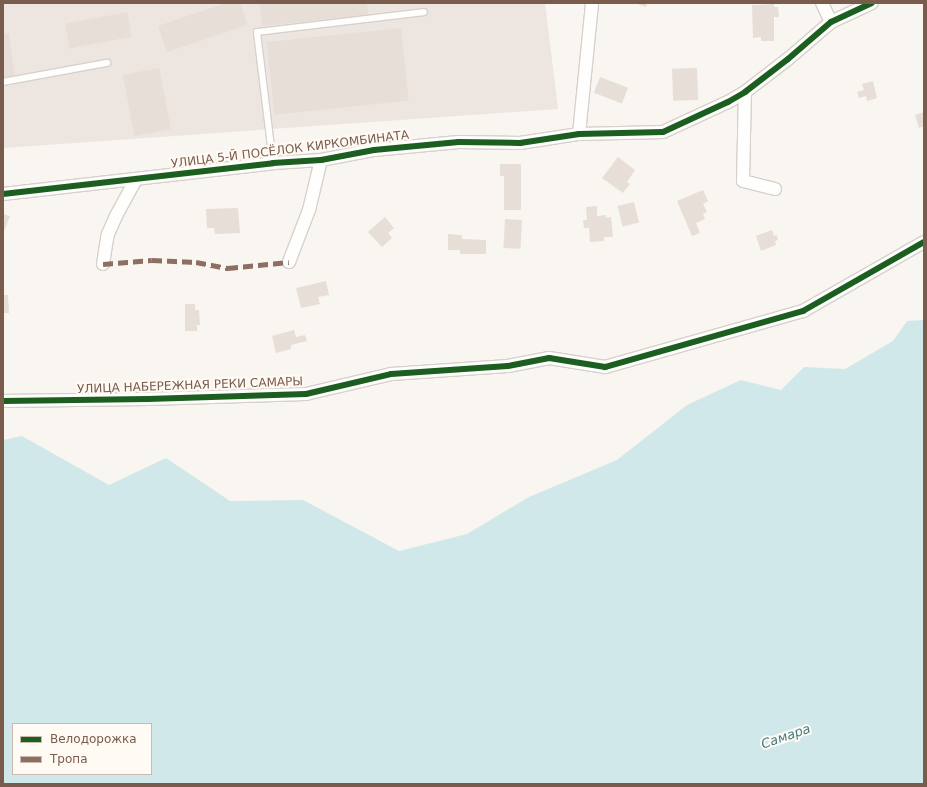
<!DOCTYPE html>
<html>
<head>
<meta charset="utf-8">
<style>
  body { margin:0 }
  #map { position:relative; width:927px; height:787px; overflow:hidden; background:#f9f5f0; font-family:"DejaVu Sans",sans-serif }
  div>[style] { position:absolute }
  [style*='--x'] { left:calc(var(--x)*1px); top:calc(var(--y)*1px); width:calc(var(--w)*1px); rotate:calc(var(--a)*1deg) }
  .industrial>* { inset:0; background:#ede5e0 }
  .water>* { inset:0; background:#d0e8ea }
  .building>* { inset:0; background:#e6ded7; transform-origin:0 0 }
  .roads { filter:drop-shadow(1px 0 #d7d1cb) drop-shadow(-1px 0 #d7d1cb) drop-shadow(0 1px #d7d1cb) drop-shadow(0 -1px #d7d1cb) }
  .service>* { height:6px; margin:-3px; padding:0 3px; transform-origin:3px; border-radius:3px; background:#fefefd }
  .minor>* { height:12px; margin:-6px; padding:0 6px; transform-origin:6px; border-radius:6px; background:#fefefd }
  .quiet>* { height:5px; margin-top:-2.5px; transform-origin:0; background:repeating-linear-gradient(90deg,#8d6e63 0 10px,transparent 0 15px) }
  .cycleway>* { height:6px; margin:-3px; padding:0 3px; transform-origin:3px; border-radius:3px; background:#1b5e20 }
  span { translate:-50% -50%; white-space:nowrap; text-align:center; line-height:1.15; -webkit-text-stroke:4px #fffaf3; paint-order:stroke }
  .street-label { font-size:12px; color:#7a5c4d }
  .water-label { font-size:13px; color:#437c86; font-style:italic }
  .frame { position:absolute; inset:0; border:4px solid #7a5c4d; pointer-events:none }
  .legend { position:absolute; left:12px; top:723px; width:140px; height:52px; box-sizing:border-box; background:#fffaf3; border:1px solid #cabbb1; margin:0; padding:5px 7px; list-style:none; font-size:12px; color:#7a5c4d }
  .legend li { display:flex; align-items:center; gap:8px; height:20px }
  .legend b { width:20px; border:1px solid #cabbb1 }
</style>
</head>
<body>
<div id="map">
  <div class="industrial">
    <i style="clip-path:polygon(3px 3px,545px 3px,558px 109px,3px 148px)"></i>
  </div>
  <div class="water">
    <i style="clip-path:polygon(evenodd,924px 320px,924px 784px,3px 784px,3px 440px,22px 436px,109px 485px,166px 458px,230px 501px,303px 500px,399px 551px,467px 534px,529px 497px,617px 460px,687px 405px,741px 380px,781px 390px,804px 367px,845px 369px,893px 341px,907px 321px,924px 320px,13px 724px,151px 724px,151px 774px,13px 774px,13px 724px)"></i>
  </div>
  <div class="building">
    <i style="clip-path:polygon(226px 3px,240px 3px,247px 25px,167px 52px,158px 26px)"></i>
    <i style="clip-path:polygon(260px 3px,367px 3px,368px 15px,262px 26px)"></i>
    <i style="clip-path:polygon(634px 3px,647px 3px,646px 7px)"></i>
    <i style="clip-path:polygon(774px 4px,774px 7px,778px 7px,779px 17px,774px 17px,774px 41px,761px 41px,761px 37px,753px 38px,752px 5px)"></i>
    <i style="left:127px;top:12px;width:25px;height:63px;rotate:79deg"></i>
    <i style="left:401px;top:28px;width:73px;height:135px;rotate:84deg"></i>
    <i style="clip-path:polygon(9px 33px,15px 77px,3px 78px,3px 34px)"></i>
    <i style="left:159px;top:68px;width:62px;height:37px;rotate:79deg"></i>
    <i style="left:697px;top:68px;width:32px;height:25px;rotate:88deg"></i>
    <i style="left:600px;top:77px;width:30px;height:17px;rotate:21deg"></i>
    <i style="clip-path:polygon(873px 81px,877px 98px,867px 101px,866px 96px,859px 98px,857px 92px,864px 90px,862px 84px)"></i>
    <i style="clip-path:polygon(924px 112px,924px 126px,919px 128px,915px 115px)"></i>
    <i style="clip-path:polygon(618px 157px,635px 170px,627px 182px,630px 184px,623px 193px,602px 178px)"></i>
    <i style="clip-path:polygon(500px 164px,521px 164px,521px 210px,504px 210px,504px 176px,500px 176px)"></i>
    <i style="clip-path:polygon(703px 190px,708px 201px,703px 204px,707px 212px,703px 214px,705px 219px,696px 223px,700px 233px,692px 236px,677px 201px)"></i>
    <i style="left:634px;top:202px;width:21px;height:17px;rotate:76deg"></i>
    <i style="clip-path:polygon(597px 206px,597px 216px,606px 215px,606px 218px,611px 217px,613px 237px,604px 237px,604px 241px,590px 242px,589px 228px,584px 228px,583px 220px,587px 220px,586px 207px)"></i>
    <i style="clip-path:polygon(238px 208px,240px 233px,215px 234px,214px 228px,207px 228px,206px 209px)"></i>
    <i style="clip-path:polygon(3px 214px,10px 216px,3px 234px)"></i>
    <i style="clip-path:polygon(385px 217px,394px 228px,388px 233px,392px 238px,382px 247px,368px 232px)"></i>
    <i style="left:505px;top:219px;width:17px;height:29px;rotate:3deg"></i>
    <i style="clip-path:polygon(772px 230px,774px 236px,777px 235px,778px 240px,775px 241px,776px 245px,761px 251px,756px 236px)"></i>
    <i style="clip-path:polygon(448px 234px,462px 235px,462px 239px,486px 240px,486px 254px,460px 254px,460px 250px,448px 250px)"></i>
    <i style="clip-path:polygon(326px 281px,329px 295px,318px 297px,320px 304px,301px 308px,296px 288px)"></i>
    <i style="clip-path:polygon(3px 295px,8px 295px,9px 313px,3px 313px)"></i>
    <i style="clip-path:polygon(185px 304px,195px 304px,195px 310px,199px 310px,200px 325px,197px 325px,197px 331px,185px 331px)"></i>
    <i style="clip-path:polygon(294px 330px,296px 337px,305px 335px,307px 341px,291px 345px,291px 349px,276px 353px,272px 336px)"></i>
  </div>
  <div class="roads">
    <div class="service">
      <i style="--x:3;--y:82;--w:106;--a:-10.4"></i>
      <i style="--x:273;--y:163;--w:132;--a:-97"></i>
      <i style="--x:257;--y:32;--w:168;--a:-6.8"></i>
    </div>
    <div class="minor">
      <i style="--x:822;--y:3;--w:21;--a:65"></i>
      <i style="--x:745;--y:92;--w:89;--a:91.3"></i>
      <i style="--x:743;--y:181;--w:33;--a:14"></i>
      <i style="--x:579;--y:134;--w:132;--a:-84.3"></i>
      <i style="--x:3;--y:194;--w:272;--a:-6.5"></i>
      <i style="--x:273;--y:163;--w:48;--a:-3.6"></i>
      <i style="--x:321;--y:160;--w:54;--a:-10.7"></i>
      <i style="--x:374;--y:150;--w:85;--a:-5.4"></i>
      <i style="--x:459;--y:142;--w:61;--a:0.9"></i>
      <i style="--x:520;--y:143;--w:60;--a:-8.7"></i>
      <i style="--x:579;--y:134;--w:84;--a:-1.4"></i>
      <i style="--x:663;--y:132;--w:72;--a:-24.8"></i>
      <i style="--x:728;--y:102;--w:20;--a:-30"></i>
      <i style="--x:745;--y:92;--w:54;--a:-37.5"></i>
      <i style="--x:788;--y:59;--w:57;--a:-40.7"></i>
      <i style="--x:831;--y:22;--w:45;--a:-24.9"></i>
      <i style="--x:289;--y:262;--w:56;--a:-69"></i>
      <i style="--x:309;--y:210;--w:51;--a:-76.5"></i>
      <i style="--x:103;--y:264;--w:30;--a:-81"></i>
      <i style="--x:108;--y:234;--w:20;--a:-66"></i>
      <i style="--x:116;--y:216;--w:42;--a:-61.6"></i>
      <i style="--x:3;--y:401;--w:145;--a:-0.8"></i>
      <i style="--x:148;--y:399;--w:158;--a:-1.8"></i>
      <i style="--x:306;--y:394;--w:87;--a:-13.2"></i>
      <i style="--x:391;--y:374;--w:117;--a:-3.9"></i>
      <i style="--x:508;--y:366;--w:42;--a:-11"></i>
      <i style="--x:549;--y:358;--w:57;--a:9.1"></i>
      <i style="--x:605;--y:367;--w:206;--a:-15.8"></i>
      <i style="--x:803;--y:311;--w:139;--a:-29.7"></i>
    </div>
  </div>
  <div class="quiet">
    <i style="--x:103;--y:264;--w:49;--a:-4.7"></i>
    <i style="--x:152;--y:260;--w:44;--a:2.6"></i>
    <i style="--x:196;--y:262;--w:33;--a:11"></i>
    <i style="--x:228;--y:268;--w:61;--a:-5.6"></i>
  </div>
  <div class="cycleway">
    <i style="--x:3;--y:194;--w:272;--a:-6.5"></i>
    <i style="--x:273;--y:163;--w:48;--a:-3.6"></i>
    <i style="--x:321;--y:160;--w:54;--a:-10.7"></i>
    <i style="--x:374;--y:150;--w:85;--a:-5.4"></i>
    <i style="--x:459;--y:142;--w:61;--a:0.9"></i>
    <i style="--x:520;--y:143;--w:60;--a:-8.7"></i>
    <i style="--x:579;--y:134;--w:84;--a:-1.4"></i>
    <i style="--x:663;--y:132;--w:72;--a:-24.8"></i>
    <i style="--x:728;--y:102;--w:20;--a:-30"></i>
    <i style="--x:745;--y:92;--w:54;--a:-37.5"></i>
    <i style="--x:788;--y:59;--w:57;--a:-40.7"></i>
    <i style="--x:831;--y:22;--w:45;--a:-24.9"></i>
    <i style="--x:3;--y:401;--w:145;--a:-0.8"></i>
    <i style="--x:148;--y:399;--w:158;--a:-1.8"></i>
    <i style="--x:306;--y:394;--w:87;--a:-13.2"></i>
    <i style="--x:391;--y:374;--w:117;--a:-3.9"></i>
    <i style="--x:508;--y:366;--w:42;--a:-11"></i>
    <i style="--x:549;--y:358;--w:57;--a:9.1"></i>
    <i style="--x:605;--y:367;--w:206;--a:-15.8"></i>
    <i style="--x:803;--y:311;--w:139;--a:-29.7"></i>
  </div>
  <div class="street-label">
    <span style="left:290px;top:150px;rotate:-7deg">УЛИЦА 5-Й ПОСЁЛОК КИРКОМБИНАТА</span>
    <span style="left:190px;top:386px;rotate:-2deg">УЛИЦА НАБЕРЕЖНАЯ РЕКИ САМАРЫ</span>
  </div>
  <div class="water-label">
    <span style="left:786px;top:737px;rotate:-19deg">Самара</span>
  </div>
  <div class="frame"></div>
  <ul class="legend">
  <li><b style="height:5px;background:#1b5e20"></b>Велодорожка</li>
  <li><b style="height:5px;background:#8d6e63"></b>Тропа</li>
  </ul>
</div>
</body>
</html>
